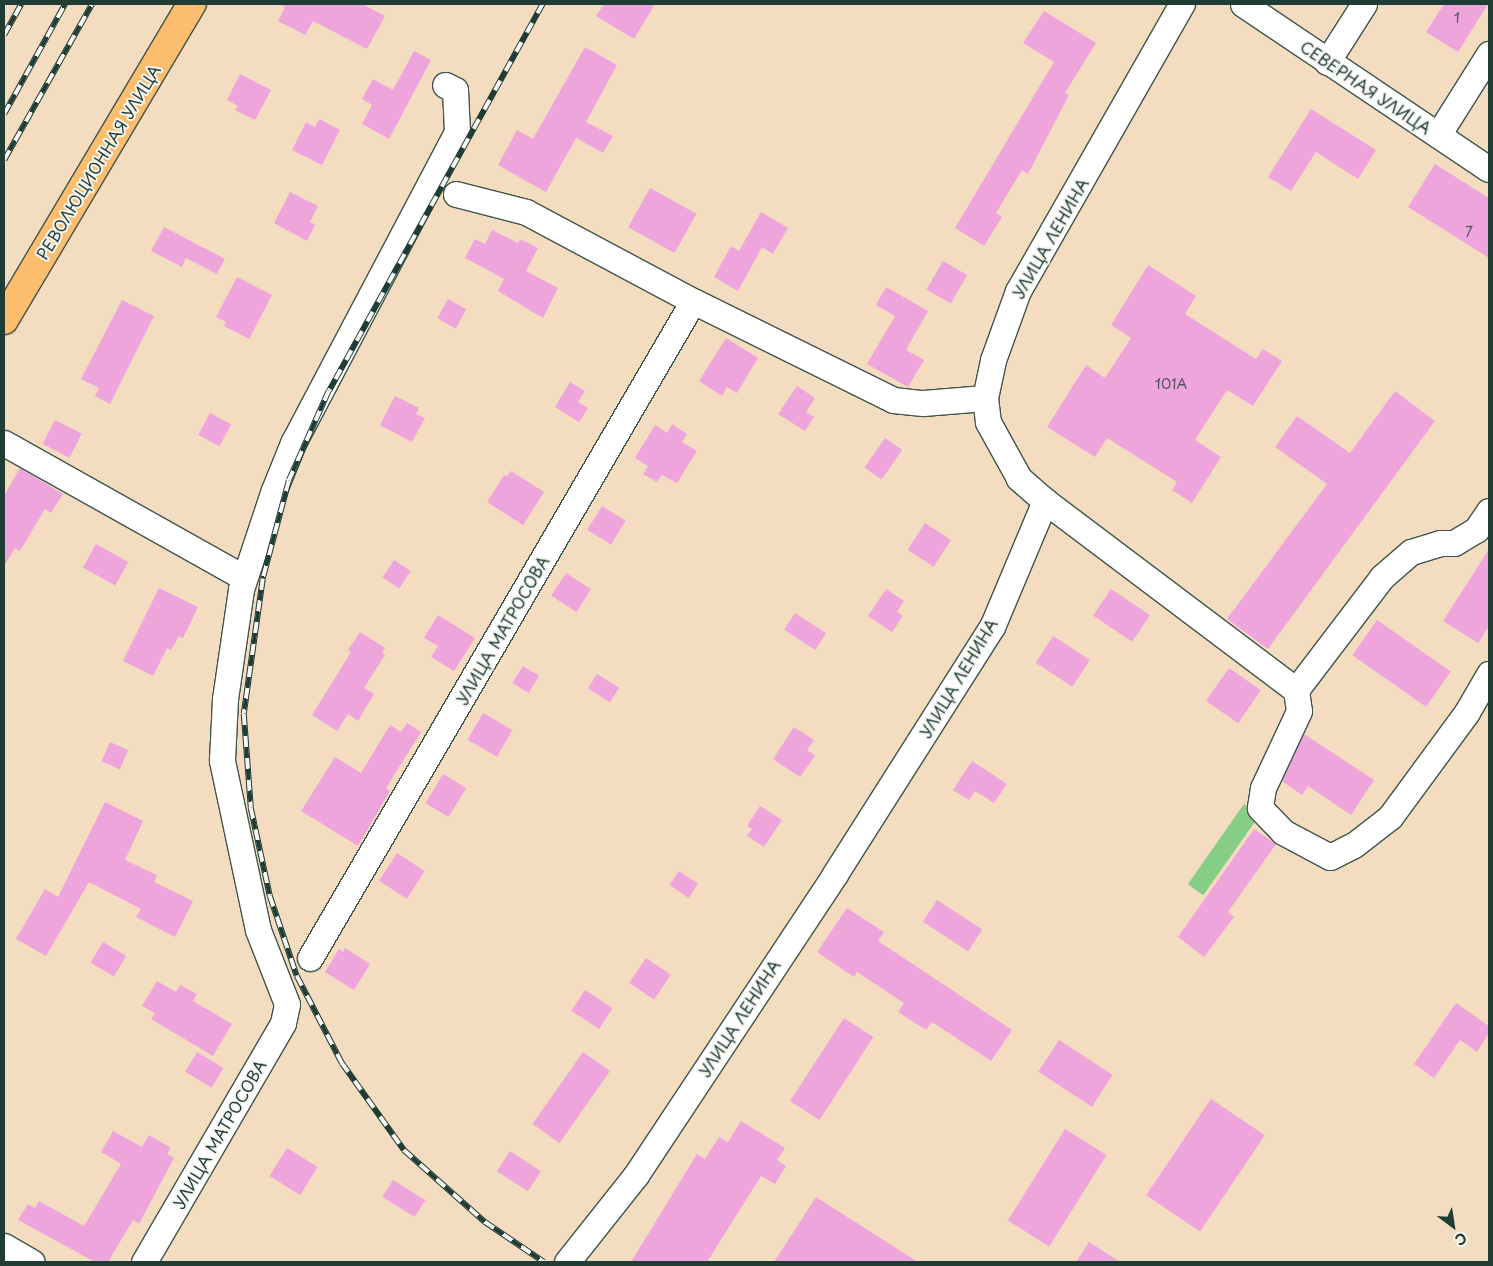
<!DOCTYPE html>
<html>
<head>
<meta charset="utf-8">
<style>
  body { margin:0 }
  #map { position:relative; width:1493px; height:1266px; overflow:hidden; background:#f4dcc1; font-family:"Playpen Sans",sans-serif }
  div>[style] { position:absolute }
  [style*='--x'] { left:calc(var(--x)*1px); top:calc(var(--y)*1px); width:calc(var(--w)*1px); rotate:calc(var(--a)*1deg) }
  .green>* { inset:0; background:#86cd88; transform-origin:0 0 }
  .building>* { inset:0; background:#eea5dc; transform-origin:0 0 }
  .roads { filter:drop-shadow(1px 0 #3f5549) drop-shadow(-1px 0 #3f5549) drop-shadow(0 1px #3f5549) drop-shadow(0 -1px #3f5549) }
  .minor>* { height:25px; margin:-12.5px; padding:0 12.5px; transform-origin:12.5px; border-radius:12.5px; background:#fff }
  .major>* { height:28px; margin:-14px; padding:0 14px; transform-origin:14px; border-radius:14px; background:#fcbd6f }
  .rail>* { height:5.5px; margin-top:-2.75px; transform-origin:0; background:repeating-linear-gradient(90deg,#f6f6f2 0 11px,#1f3d34 0 22px); box-sizing:border-box; border-block:1px solid #1f3d34 }
  span { translate:-50% -50%; white-space:nowrap; text-align:center; line-height:1.15; -webkit-text-stroke:4px #f6f6f2; paint-order:stroke }
  .number-label { font-size:14px; color:#53575e }
  .number-label span { -webkit-text-stroke-width:0 }
  .street-label { font-size:16px; color:#1f3d34 }
  .frame { position:absolute; inset:0; border:5px solid #1f3d34; pointer-events:none }
  .north { position:absolute; left:1428px; top:1201px; width:50px; height:50px; -webkit-text-stroke:4px #f6f6f2; paint-order:stroke; rotate:149deg; font-size:14px; font-weight:700; line-height:20px; text-align:center; color:#1f3d34 }
  .north::after { content:''; display:block; margin:auto; width:18px; height:22px; background:#1f3d34; clip-path:polygon(50% 0,100% 100%,50% 72%,0 100%) }
</style>
</head>
<body>
<div id="map">
  <div class="green">
    <i style="left:1244px;top:804px;width:19px;height:98px;rotate:35deg"></i>
  </div>
  <div class="building">
    <i style="clip-path:polygon(279px 4px,362px 4px,385px 16px,367px 49px,313px 21px,305px 35px,278px 21px,285px 7px)"></i>
    <i style="clip-path:polygon(604px 4px,655px 4px,634px 39px,596px 16px)"></i>
    <i style="clip-path:polygon(1444px 4px,1488px 4px,1458px 52px,1426px 32px)"></i>
    <i style="clip-path:polygon(1044px 11px,1096px 43px,1065px 93px,1069px 95px,1028px 174px,1022px 170px,996px 213px,1002px 217px,984px 246px,955px 228px,1054px 62px,1023px 43px)"></i>
    <i style="clip-path:polygon(585px 47px,617px 65px,586px 122px,613px 136px,603px 153px,576px 138px,546px 192px,498px 165px,517px 130px,533px 139px)"></i>
    <i style="clip-path:polygon(414px 51px,431px 60px,389px 139px,362px 124px,372px 105px,362px 99px,373px 79px,393px 90px)"></i>
    <i style="clip-path:polygon(240px 74px,271px 90px,255px 120px,235px 110px,238px 106px,227px 100px)"></i>
    <i style="clip-path:polygon(1311px 109px,1376px 150px,1358px 179px,1316px 152px,1291px 191px,1268px 177px)"></i>
    <i style="clip-path:polygon(319px 119px,340px 130px,322px 165px,292px 150px,306px 122px,315px 127px)"></i>
    <i style="clip-path:polygon(1435px 164px,1489px 198px,1489px 258px,1408px 207px)"></i>
    <i style="left:650px;top:188px;width:53px;height:45px;rotate:29deg"></i>
    <i style="clip-path:polygon(290px 192px,318px 206px,310px 222px,315px 225px,307px 241px,274px 223px)"></i>
    <i style="clip-path:polygon(761px 212px,788px 228px,773px 254px,762px 247px,738px 291px,714px 277px,731px 246px,739px 251px)"></i>
    <i style="clip-path:polygon(164px 227px,225px 259px,217px 274px,186px 258px,182px 267px,151px 251px)"></i>
    <i style="clip-path:polygon(492px 230px,518px 243px,520px 239px,538px 248px,526px 271px,558px 288px,543px 318px,498px 291px,504px 279px,465px 258px,475px 239px,485px 244px)"></i>
    <i style="left:943px;top:261px;width:28px;height:33px;rotate:30deg"></i>
    <i style="clip-path:polygon(1148px 265px,1196px 296px,1185px 314px,1256px 359px,1263px 349px,1282px 361px,1253px 406px,1227px 390px,1195px 440px,1221px 457px,1192px 503px,1172px 490px,1177px 482px,1107px 438px,1095px 457px,1047px 427px,1086px 365px,1105px 378px,1131px 338px,1111px 325px)"></i>
    <i style="clip-path:polygon(237px 277px,272px 295px,249px 339px,224px 326px,226px 322px,216px 317px)"></i>
    <i style="clip-path:polygon(886px 287px,928px 311px,906px 350px,924px 360px,908px 387px,867px 364px,895px 316px,876px 305px)"></i>
    <i style="left:448px;top:299px;width:21px;height:22px;rotate:29deg"></i>
    <i style="clip-path:polygon(122px 300px,154px 316px,110px 404px,95px 396px,99px 388px,81px 379px)"></i>
    <i style="clip-path:polygon(726px 338px,758px 358px,737px 393px,727px 387px,722px 396px,699px 381px)"></i>
    <i style="clip-path:polygon(570px 382px,585px 391px,578px 402px,588px 408px,579px 422px,555px 407px)"></i>
    <i style="clip-path:polygon(797px 386px,815px 398px,806px 412px,814px 417px,805px 431px,778px 414px)"></i>
    <i style="clip-path:polygon(1395px 391px,1435px 421px,1268px 649px,1227px 619px,1327px 484px,1275px 447px,1297px 416px,1350px 453px)"></i>
    <i style="clip-path:polygon(395px 396px,419px 408px,416px 414px,425px 418px,412px 442px,380px 425px)"></i>
    <i style="left:210px;top:413px;width:24px;height:25px;rotate:28deg"></i>
    <i style="left:55px;top:420px;width:30px;height:27px;rotate:27deg"></i>
    <i style="clip-path:polygon(672px 424px,687px 434px,682px 442px,697px 451px,677px 483px,662px 475px,657px 482px,643px 474px,648px 466px,635px 458px,655px 425px,667px 433px)"></i>
    <i style="left:885px;top:438px;width:21px;height:36px;rotate:35deg"></i>
    <i style="clip-path:polygon(20px 468px,63px 494px,51px 513px,45px 509px,20px 551px,15px 548px,4px 566px,4px 496px)"></i>
    <i style="clip-path:polygon(511px 471px,544px 492px,523px 525px,487px 502px,504px 475px,507px 476px)"></i>
    <i style="left:602px;top:506px;width:28px;height:28px;rotate:32deg"></i>
    <i style="left:925px;top:523px;width:31px;height:32px;rotate:33deg"></i>
    <i style="left:96px;top:544px;width:37px;height:27px;rotate:29deg"></i>
    <i style="clip-path:polygon(1489px 549px,1489px 626px,1478px 643px,1443px 621px)"></i>
    <i style="left:394px;top:560px;width:20px;height:21px;rotate:33deg"></i>
    <i style="left:566px;top:573px;width:30px;height:27px;rotate:33deg"></i>
    <i style="clip-path:polygon(159px 588px,198px 607px,183px 638px,179px 636px,171px 650px,167px 648px,153px 676px,123px 661px)"></i>
    <i style="clip-path:polygon(886px 589px,904px 601px,897px 612px,903px 616px,892px 632px,868px 616px)"></i>
    <i style="left:1111px;top:589px;width:47px;height:32px;rotate:34deg"></i>
    <i style="left:795px;top:613px;width:37px;height:20px;rotate:33deg"></i>
    <i style="clip-path:polygon(438px 615px,475px 638px,454px 671px,431px 657px,438px 646px,424px 638px)"></i>
    <i style="left:1377px;top:620px;width:90px;height:43px;rotate:35deg"></i>
    <i style="clip-path:polygon(360px 632px,385px 648px,382px 653px,385px 655px,364px 688px,374px 694px,358px 721px,348px 714px,337px 731px,312px 715px,351px 652px,348px 650px)"></i>
    <i style="left:1053px;top:636px;width:44px;height:32px;rotate:33deg"></i>
    <i style="left:523px;top:666px;width:19px;height:20px;rotate:32deg"></i>
    <i style="left:1229px;top:668px;width:39px;height:40px;rotate:35deg"></i>
    <i style="left:597px;top:674px;width:26px;height:17px;rotate:32deg"></i>
    <i style="left:483px;top:713px;width:34px;height:31px;rotate:30deg"></i>
    <i style="clip-path:polygon(407px 723px,421px 732px,386px 788px,390px 791px,358px 846px,301px 811px,335px 757px,361px 773px,390px 725px,401px 732px)"></i>
    <i style="clip-path:polygon(794px 727px,814px 740px,807px 750px,815px 756px,800px 777px,773px 759px)"></i>
    <i style="clip-path:polygon(1304px 734px,1374px 780px,1351px 815px,1308px 786px,1302px 795px,1282px 781px)"></i>
    <i style="left:110px;top:742px;width:20px;height:21px;rotate:24deg"></i>
    <i style="clip-path:polygon(972px 761px,1007px 784px,994px 803px,975px 791px,969px 800px,953px 790px)"></i>
    <i style="left:443px;top:774px;width:27px;height:34px;rotate:31deg"></i>
    <i style="clip-path:polygon(105px 802px,143px 821px,125px 860px,157px 875px,154px 882px,193px 901px,175px 937px,136px 917px,141px 909px,89px 882px,46px 956px,16px 939px,45px 889px,58px 897px)"></i>
    <i style="clip-path:polygon(760px 806px,782px 820px,764px 847px,747px 836px,752px 829px,747px 826px)"></i>
    <i style="clip-path:polygon(1254px 829px,1276px 844px,1228px 912px,1234px 917px,1204px 957px,1178px 937px)"></i>
    <i style="left:397px;top:853px;width:33px;height:33px;rotate:33deg"></i>
    <i style="left:679px;top:871px;width:23px;height:17px;rotate:34deg"></i>
    <i style="left:937px;top:900px;width:54px;height:26px;rotate:33deg"></i>
    <i style="clip-path:polygon(847px 908px,884px 932px,878px 941px,1012px 1030px,991px 1061px,932px 1022px,926px 1030px,898px 1012px,904px 1003px,857px 972px,854px 977px,817px 952px)"></i>
    <i style="left:103px;top:942px;width:27px;height:24px;rotate:31deg"></i>
    <i style="clip-path:polygon(345px 948px,370px 964px,354px 990px,325px 972px,339px 949px,343px 952px)"></i>
    <i style="left:646px;top:958px;width:30px;height:30px;rotate:34deg"></i>
    <i style="clip-path:polygon(157px 981px,176px 992px,180px 985px,197px 994px,193px 1001px,232px 1024px,213px 1056px,151px 1019px,155px 1013px,142px 1006px)"></i>
    <i style="left:585px;top:990px;width:33px;height:25px;rotate:33deg"></i>
    <i style="clip-path:polygon(1456px 1003px,1489px 1026px,1489px 1033px,1477px 1052px,1460px 1040px,1434px 1078px,1414px 1064px)"></i>
    <i style="left:844px;top:1018px;width:35px;height:99px;rotate:33deg"></i>
    <i style="left:1059px;top:1040px;width:64px;height:38px;rotate:33deg"></i>
    <i style="left:197px;top:1052px;width:31px;height:23px;rotate:31deg"></i>
    <i style="left:583px;top:1052px;width:33px;height:88px;rotate:35deg"></i>
    <i style="left:1211px;top:1099px;width:65px;height:116px;rotate:34deg"></i>
    <i style="clip-path:polygon(741px 1121px,785px 1148px,777px 1160px,786px 1166px,775px 1184px,761px 1176px,707px 1262px,631px 1262px,697px 1154px,705px 1159px,719px 1137px,728px 1142px)"></i>
    <i style="left:1065px;top:1129px;width:49px;height:108px;rotate:32deg"></i>
    <i style="clip-path:polygon(113px 1131px,142px 1147px,149px 1135px,171px 1148px,167px 1154px,174px 1158px,139px 1224px,133px 1220px,108px 1262px,95px 1262px,18px 1220px,28px 1204px,35px 1208px,39px 1201px,84px 1226px,121px 1164px,101px 1152px)"></i>
    <i style="left:287px;top:1148px;width:36px;height:33px;rotate:32deg"></i>
    <i style="left:510px;top:1151px;width:37px;height:24px;rotate:33deg"></i>
    <i style="left:393px;top:1180px;width:38px;height:20px;rotate:32deg"></i>
    <i style="clip-path:polygon(816px 1197px,918px 1262px,774px 1262px)"></i>
    <i style="clip-path:polygon(1089px 1242px,1120px 1262px,1076px 1262px)"></i>
  </div>
  <div class="roads">
    <div class="minor">
      <i style="--x:1243;--y:4;--w:296;--a:33.9"></i>
      <i style="--x:1327;--y:62;--w:69;--a:-57.5"></i>
      <i style="--x:1438;--y:135;--w:96;--a:-57.8"></i>
      <i style="--x:456;--y:194;--w:72;--a:14.4"></i>
      <i style="--x:526;--y:212;--w:189;--a:28.1"></i>
      <i style="--x:693;--y:301;--w:223;--a:26.3"></i>
      <i style="--x:893;--y:400;--w:30;--a:6"></i>
      <i style="--x:923;--y:403;--w:62;--a:-4.6"></i>
      <i style="--x:4;--y:443;--w:274;--a:29.3"></i>
      <i style="--x:1045;--y:501;--w:314;--a:37"></i>
      <i style="--x:1296;--y:690;--w:142;--a:-52.7"></i>
      <i style="--x:1382;--y:577;--w:38;--a:-41"></i>
      <i style="--x:1411;--y:552;--w:30;--a:-17"></i>
      <i style="--x:1440;--y:543;--w:14;--a:0"></i>
      <i style="--x:1454;--y:543;--w:26;--a:-31"></i>
      <i style="--x:1476;--y:530;--w:23;--a:-56"></i>
      <i style="--x:1296;--y:690;--w:21;--a:82"></i>
      <i style="--x:1299;--y:711;--w:85;--a:115.1"></i>
      <i style="--x:1263;--y:788;--w:20;--a:99"></i>
      <i style="--x:1260;--y:808;--w:33;--a:46"></i>
      <i style="--x:1283;--y:832;--w:53;--a:28"></i>
      <i style="--x:1330;--y:857;--w:27;--a:-27"></i>
      <i style="--x:1354;--y:845;--w:46;--a:-37.9"></i>
      <i style="--x:1390;--y:817;--w:130;--a:-53.7"></i>
      <i style="--x:1467;--y:712;--w:44;--a:-59.9"></i>
      <i style="--x:310;--y:958;--w:760;--a:-59.76"></i>
      <i style="--x:4;--y:1246;--w:32;--a:30"></i>
      <i style="--x:144;--y:1262;--w:276;--a:-59.8"></i>
      <i style="--x:283;--y:1023;--w:19;--a:-78"></i>
      <i style="--x:287;--y:1004;--w:79;--a:-111.4"></i>
      <i style="--x:258;--y:930;--w:174;--a:-102"></i>
      <i style="--x:222;--y:760;--w:61;--a:-87.2"></i>
      <i style="--x:225;--y:699;--w:111;--a:-81.7"></i>
      <i style="--x:241;--y:589;--w:104;--a:-71.6"></i>
      <i style="--x:274;--y:490;--w:51;--a:-68"></i>
      <i style="--x:293;--y:443;--w:352;--a:-62.2"></i>
      <i style="--x:457;--y:132;--w:42;--a:-92.7"></i>
      <i style="--x:455;--y:90;--w:11;--a:-153"></i>
      <i style="--x:567;--y:1262;--w:111;--a:-51.6"></i>
      <i style="--x:636;--y:1175;--w:361;--a:-56.5"></i>
      <i style="--x:835;--y:874;--w:293;--a:-57.6"></i>
      <i style="--x:992;--y:627;--w:137;--a:-67.2"></i>
      <i style="--x:1045;--y:501;--w:35;--a:-139"></i>
      <i style="--x:1019;--y:478;--w:64;--a:-119"></i>
      <i style="--x:988;--y:422;--w:24;--a:-97"></i>
      <i style="--x:985;--y:398;--w:39;--a:-78"></i>
      <i style="--x:993;--y:360;--w:73;--a:-70.1"></i>
      <i style="--x:1018;--y:291;--w:331;--a:-60.3"></i>
    </div>
    <div class="major">
      <i style="--x:4;--y:320;--w:368;--a:-59.3"></i>
    </div>
  </div>
  <div class="rail">
    <i style="--x:543;--y:4;--w:442;--a:118.9"></i>
    <i style="--x:329;--y:391;--w:98;--a:114"></i>
    <i style="--x:289;--y:481;--w:101;--a:104.9"></i>
    <i style="--x:263;--y:579;--w:136;--a:98"></i>
    <i style="--x:244;--y:714;--w:94;--a:85.7"></i>
    <i style="--x:251;--y:808;--w:90;--a:77.8"></i>
    <i style="--x:270;--y:896;--w:84;--a:71.4"></i>
    <i style="--x:297;--y:976;--w:98;--a:62.7"></i>
    <i style="--x:342;--y:1063;--w:107;--a:54.5"></i>
    <i style="--x:404;--y:1150;--w:108;--a:41.6"></i>
    <i style="--x:485;--y:1222;--w:71;--a:34.1"></i>
    <i style="--x:4;--y:35;--w:35;--a:-61"></i>
    <i style="--x:4;--y:114;--w:126;--a:-61"></i>
    <i style="--x:4;--y:160;--w:179;--a:-60.6"></i>
  </div>
  <div class="number-label">
    <span style="left:1457px;top:18px">1</span>
    <span style="left:1469px;top:232px">7</span>
    <span style="left:1171px;top:384px">101А</span>
  </div>
  <div class="street-label">
    <span style="left:1366px;top:87px;rotate:34deg">СЕВЕРНАЯ УЛИЦА</span>
    <span style="left:98px;top:162px;rotate:-59deg">РЕВОЛЮЦИОННАЯ УЛИЦА</span>
    <span style="left:1050px;top:238px;rotate:-60deg">УЛИЦА ЛЕНИНА</span>
    <span style="left:502px;top:630px;rotate:-60deg">УЛИЦА МАТРОСОВА</span>
    <span style="left:958px;top:678px;rotate:-59deg">УЛИЦА ЛЕНИНА</span>
    <span style="left:739px;top:1018px;rotate:-57deg">УЛИЦА ЛЕНИНА</span>
    <span style="left:219px;top:1134px;rotate:-60deg">УЛИЦА МАТРОСОВА</span>
  </div>
  <div class="frame"></div>
  <div class="north">С</div>
</div>
</body>
</html>
